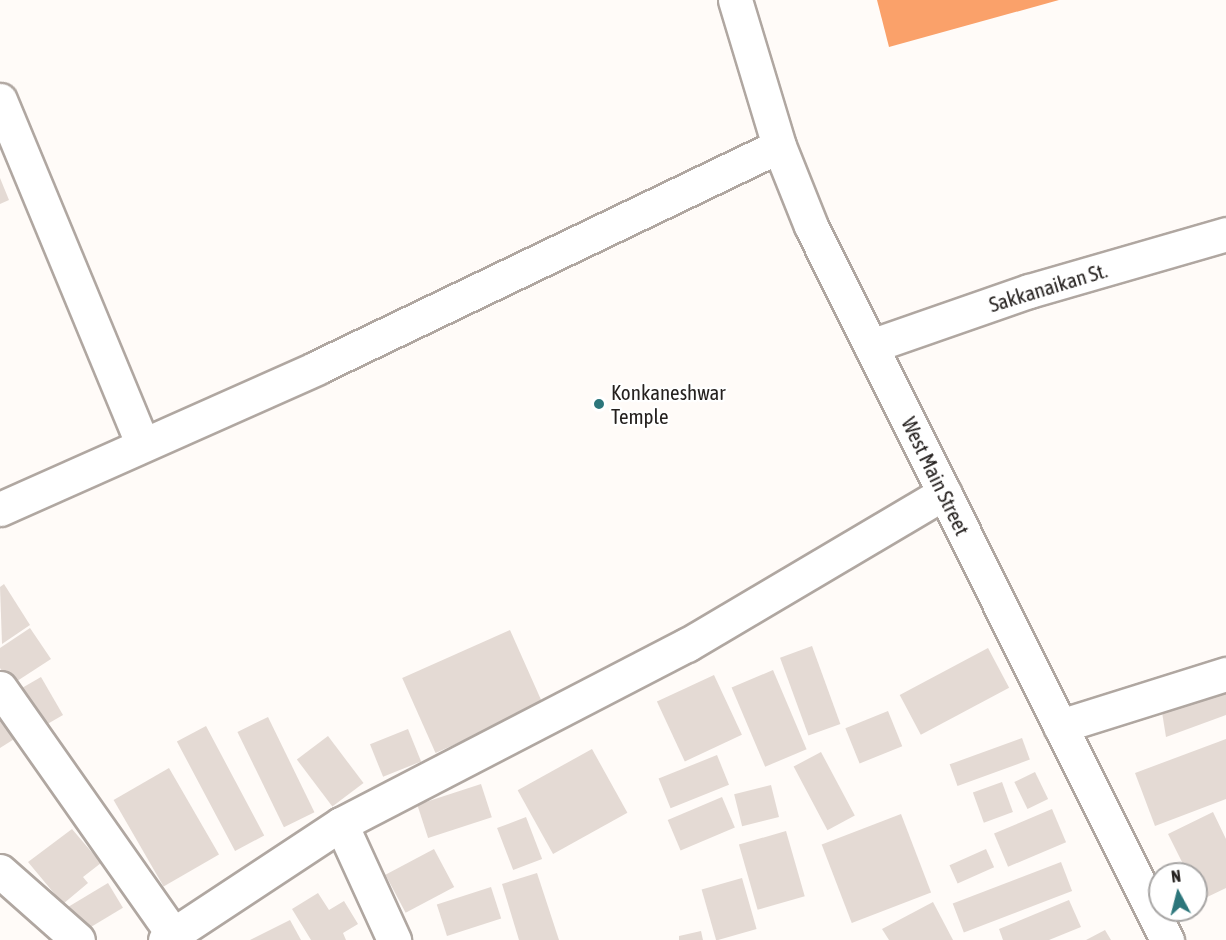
<!DOCTYPE html>
<html>
<head>
<meta charset="utf-8">
<style>
  body { margin:0 }
  #map { position:relative; width:1226px; height:940px; overflow:hidden; background:#fffbf8; font-family:"Asap Condensed",sans-serif }
  div>[style] { position:absolute }
  [style*='--x'] { left:calc(var(--x)*1px); top:calc(var(--y)*1px); width:calc(var(--w)*1px); rotate:calc(var(--a)*1deg) }
  .water>* { inset:0; background:#faa16a }
  .building>* { inset:0; background:#e4dad4; transform-origin:0 0 }
  .roads { filter:drop-shadow(2px 0 #b0a7a1) drop-shadow(-2px 0 #b0a7a1) drop-shadow(0 2px #b0a7a1) drop-shadow(0 -2px #b0a7a1) }
  .street>* { height:33px; margin:-16.5px; padding:0 16.5px; transform-origin:16.5px; border-radius:16.5px; background:#fff }
  .secondary>* { height:33px; margin:-16.5px; padding:0 16.5px; transform-origin:16.5px; border-radius:16.5px; background:#fff }
  .dots>* { width:16px; height:16px; translate:-50% -50%; box-sizing:border-box; border:3px solid #fff; border-radius:50% }
  span { translate:-50% -50%; white-space:nowrap; text-align:center; line-height:1.15; -webkit-text-stroke:4.5px #fff; paint-order:stroke }
  .street-label { font-size:21px; color:#25211f }
  .poi-label { font-size:21px; color:#25211f }
  .left { translate:0 -50%; text-align:left }
  .north { position:absolute; left:1148px; top:862px; width:60px; height:60px; box-sizing:border-box; background:#fff; border:2px solid #a8a6a5; border-radius:50%; rotate:353deg; font-size:16px; font-weight:700; line-height:24px; text-align:center; color:#25211f }
  .north::after { content:''; display:block; margin:auto; width:21px; height:27px; background:#2c767b; clip-path:polygon(50% 0,100% 100%,50% 72%,0 100%) }
</style>
</head>
<body>
<div id="map">
  <div class="water">
    <i style="clip-path:polygon(877px 0,1059px 0,889px 47px)"></i>
  </div>
  <div class="building">
    <i style="clip-path:polygon(0 178px,9px 200px,0 204px)"></i>
    <i style="clip-path:polygon(4px 584px,30px 625px,2px 644px,0 587px)"></i>
    <i style="clip-path:polygon(30px 628px,51px 659px,11px 685px,0 668px,0 648px)"></i>
    <i style="left:510px;top:630px;width:82px;height:118px;rotate:66deg"></i>
    <i style="left:812px;top:646px;width:83px;height:34px;rotate:70deg"></i>
    <i style="left:988px;top:648px;width:45px;height:100px;rotate:62deg"></i>
    <i style="left:773px;top:670px;width:86px;height:45px;rotate:67deg"></i>
    <i style="left:714px;top:675px;width:66px;height:63px;rotate:65deg"></i>
    <i style="left:41px;top:677px;width:44px;height:26px;rotate:60deg"></i>
    <i style="clip-path:polygon(1226px 683px,1226px 715px,1166px 737px,1161px 706px)"></i>
    <i style="clip-path:polygon(0 710px,19px 736px,0 748px)"></i>
    <i style="left:888px;top:711px;width:38px;height:46px;rotate:68deg"></i>
    <i style="left:268px;top:717px;width:106px;height:34px;rotate:64deg"></i>
    <i style="left:206px;top:726px;width:124px;height:33px;rotate:62deg"></i>
    <i style="left:408px;top:729px;width:35px;height:41px;rotate:68deg"></i>
    <i style="left:328px;top:736px;width:59px;height:39px;rotate:53deg"></i>
    <i style="left:1022px;top:738px;width:23px;height:77px;rotate:70deg"></i>
    <i style="clip-path:polygon(1226px 739px,1226px 799px,1155px 826px,1135px 773px)"></i>
    <i style="left:592px;top:749px;width:73px;height:85px;rotate:61deg"></i>
    <i style="left:821px;top:752px;width:72px;height:31px;rotate:62deg"></i>
    <i style="left:717px;top:755px;width:32px;height:63px;rotate:68deg"></i>
    <i style="left:169px;top:768px;width:100px;height:64px;rotate:60deg"></i>
    <i style="left:1035px;top:772px;width:30px;height:23px;rotate:64deg"></i>
    <i style="left:1002px;top:782px;width:32px;height:31px;rotate:70deg"></i>
    <i style="left:481px;top:784px;width:35px;height:67px;rotate:72deg"></i>
    <i style="left:771px;top:785px;width:33px;height:38px;rotate:76deg"></i>
    <i style="left:722px;top:797px;width:33px;height:59px;rotate:67deg"></i>
    <i style="left:1052px;top:809px;width:36px;height:63px;rotate:67deg"></i>
    <i style="clip-path:polygon(1213px 812px,1226px 839px,1226px 888px,1201px 900px,1196px 890px,1196px 874px,1188px 874px,1168px 834px)"></i>
    <i style="left:901px;top:814px;width:84px;height:85px;rotate:69deg"></i>
    <i style="left:526px;top:817px;width:45px;height:31px;rotate:69deg"></i>
    <i style="clip-path:polygon(72px 829px,101px 863px,83px 877px,88px 883px,63px 904px,28px 862px)"></i>
    <i style="left:786px;top:831px;width:68px;height:49px;rotate:74deg"></i>
    <i style="left:434px;top:849px;width:43px;height:55px;rotate:62deg"></i>
    <i style="left:986px;top:849px;width:20px;height:40px;rotate:66deg"></i>
    <i style="left:1061px;top:862px;width:31px;height:116px;rotate:69deg"></i>
    <i style="clip-path:polygon(537px 873px,559px 940px,519px 940px,502px 884px)"></i>
    <i style="left:742px;top:878px;width:53px;height:42px;rotate:74deg"></i>
    <i style="left:108px;top:883px;width:29px;height:50px;rotate:59deg"></i>
    <i style="left:491px;top:887px;width:33px;height:57px;rotate:72deg"></i>
    <i style="clip-path:polygon(318px 893px,329px 910px,344px 901px,358px 924px,343px 933px,346px 940px,311px 940px,292px 909px)"></i>
    <i style="clip-path:polygon(1069px 900px,1081px 927px,1049px 940px,1003px 940px,999px 929px)"></i>
    <i style="clip-path:polygon(933px 902px,953px 940px,889px 940px,882px 929px)"></i>
    <i style="clip-path:polygon(290px 920px,301px 940px,250px 940px)"></i>
    <i style="clip-path:polygon(1105px 930px,1111px 940px,1086px 940px)"></i>
    <i style="clip-path:polygon(701px 931px,703px 940px,679px 940px,679px 936px)"></i>
  </div>
  <div class="roads">
    <div class="street">
      <i style="--x:0;--y:100;--w:373;--a:67.5"></i>
      <i style="--x:871;--y:346;--w:167;--a:-19.2"></i>
      <i style="--x:1029;--y:291;--w:205;--a:-16.1"></i>
      <i style="--x:0;--y:509;--w:346;--a:-24"></i>
      <i style="--x:316;--y:368;--w:513;--a:-25.62"></i>
      <i style="--x:0;--y:688;--w:301;--a:54.9"></i>
      <i style="--x:1060;--y:726;--w:174;--a:-17.4"></i>
      <i style="--x:341;--y:824;--w:128;--a:65.4"></i>
      <i style="--x:0;--y:871;--w:104;--a:41.5"></i>
      <i style="--x:165;--y:940;--w:211;--a:-33.4"></i>
      <i style="--x:341;--y:824;--w:390;--a:-27.4"></i>
      <i style="--x:687;--y:645;--w:299;--a:-30.6"></i>
    </div>
    <div class="secondary">
      <i style="--x:735;--y:0;--w:152;--a:73.2"></i>
      <i style="--x:779;--y:146;--w:86;--a:68.2"></i>
      <i style="--x:811;--y:226;--w:798;--a:63.5"></i>
    </div>
  </div>
  <div class="dots">
    <i style="left:599px;top:404px;background:#2c767b"></i>
  </div>
  <div class="street-label">
    <span style="left:1048px;top:287px;rotate:-17deg">Sakkanaikan St.</span>
    <span style="left:936px;top:476px;rotate:64deg">West Main Street</span>
  </div>
  <div class="poi-label">
    <span class="left" style="left:611px;top:404px">Konkaneshwar<br>Temple</span>
  </div>
  <div class="north">N</div>
</div>
</body>
</html>
